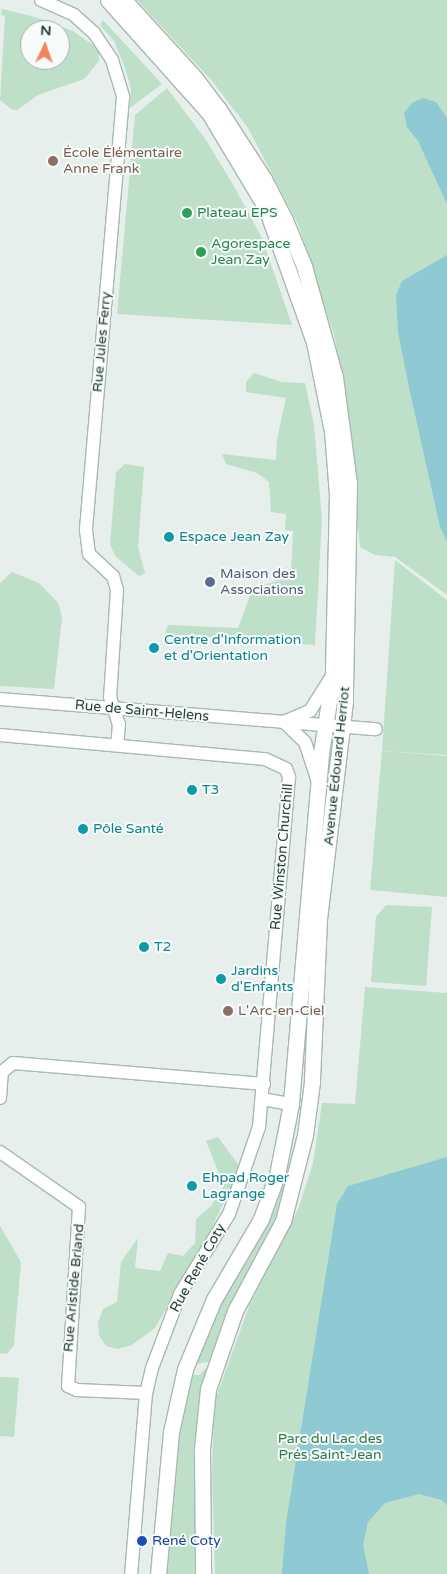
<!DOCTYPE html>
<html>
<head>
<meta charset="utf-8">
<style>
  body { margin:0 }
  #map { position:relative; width:447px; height:1574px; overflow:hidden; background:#e6efeb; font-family:"Varela Round",sans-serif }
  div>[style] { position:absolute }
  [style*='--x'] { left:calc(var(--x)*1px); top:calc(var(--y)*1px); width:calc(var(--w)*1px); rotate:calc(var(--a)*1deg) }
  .green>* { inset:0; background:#bfe0c8 }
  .water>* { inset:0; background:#8ec9d4 }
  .roads { filter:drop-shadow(1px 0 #a8b8b2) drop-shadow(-1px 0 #a8b8b2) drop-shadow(0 1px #a8b8b2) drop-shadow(0 -1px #a8b8b2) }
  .minor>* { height:12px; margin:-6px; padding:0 6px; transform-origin:6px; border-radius:6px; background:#fff }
  .secondary>* { height:15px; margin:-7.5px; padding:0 7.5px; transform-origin:7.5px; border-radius:7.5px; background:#fff }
  .dots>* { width:14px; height:14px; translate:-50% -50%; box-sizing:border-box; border:2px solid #f7fbf9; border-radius:50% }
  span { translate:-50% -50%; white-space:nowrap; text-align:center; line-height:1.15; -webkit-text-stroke:4px #f7fbf9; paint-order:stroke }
  .education-label { font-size:14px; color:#785e54 }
  .left { translate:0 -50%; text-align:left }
  .leisure-label { font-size:14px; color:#27864d }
  .street-label { font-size:14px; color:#24423a }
  .culture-label { font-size:14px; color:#0d838f }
  .service-label { font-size:14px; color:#4e5e75 }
  .park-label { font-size:14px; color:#2d7a4b }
  .transit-label { font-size:14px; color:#164399 }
  .north { position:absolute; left:20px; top:20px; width:50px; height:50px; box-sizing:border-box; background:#f7fbf9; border:1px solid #a3b1ad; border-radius:50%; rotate:3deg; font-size:14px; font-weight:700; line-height:20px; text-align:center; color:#24423a }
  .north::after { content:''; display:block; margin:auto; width:18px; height:22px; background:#f4845f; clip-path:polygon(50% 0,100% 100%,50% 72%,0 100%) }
</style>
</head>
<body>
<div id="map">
  <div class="green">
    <i style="clip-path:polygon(137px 0,447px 0,447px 595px,395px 557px,375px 555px,360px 547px,345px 391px,334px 335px,298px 224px,248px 128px,212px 81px)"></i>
    <i style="clip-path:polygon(evenodd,2px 9px,35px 17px,73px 31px,93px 45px,99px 52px,99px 61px,84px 79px,38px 95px,17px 110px,11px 109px,0 100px,5px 16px,1px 15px,2px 9px,30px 30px,60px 30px,60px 60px,30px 60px,30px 30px)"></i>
    <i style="clip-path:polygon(103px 20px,162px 84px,130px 108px,131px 89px,125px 68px,114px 41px,100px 25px)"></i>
    <i style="clip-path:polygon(167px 88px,206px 140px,235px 188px,262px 238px,292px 325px,117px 314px,135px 115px)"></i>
    <i style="clip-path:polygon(254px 373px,282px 382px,305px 383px,314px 425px,322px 518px,315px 645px,165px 634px,168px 625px,238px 628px,253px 588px,280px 580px,281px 574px,291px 575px,293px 531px,285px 530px,286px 514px,271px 512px,269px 482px,257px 473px,226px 464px,222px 454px,276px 460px,277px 439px,286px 398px,246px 392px,246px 382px)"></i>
    <i style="clip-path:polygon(125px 464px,144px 467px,138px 547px,145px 573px,139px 576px,115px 556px,110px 544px,116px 472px)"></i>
    <i style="clip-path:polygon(395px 560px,447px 600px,447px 755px,382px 751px)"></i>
    <i style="clip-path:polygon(12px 572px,39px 583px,58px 603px,62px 617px,54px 689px,0 686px,0 583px)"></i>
    <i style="clip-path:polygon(382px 751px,447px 756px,447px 897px,370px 890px)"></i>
    <i style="clip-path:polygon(386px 905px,432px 907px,426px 986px,371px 982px,376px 917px)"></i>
    <i style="clip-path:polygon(365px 987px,447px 993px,447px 1574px,215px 1574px,212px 1472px,214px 1403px,249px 1306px,299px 1207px,313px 1163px,322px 1103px,355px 1104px)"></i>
    <i style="clip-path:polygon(218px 1137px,240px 1167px,207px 1238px,155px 1328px,132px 1345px,118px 1349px,106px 1346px,99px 1335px,98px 1323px,103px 1309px,117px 1302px,121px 1262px,138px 1238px,135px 1268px,160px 1271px,168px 1253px,183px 1256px,195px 1243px,196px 1219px,211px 1206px,224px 1186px,206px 1141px)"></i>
    <i style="clip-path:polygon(287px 1164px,280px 1215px,213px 1361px,192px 1365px,197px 1344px,267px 1216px)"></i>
    <i style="clip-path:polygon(0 1226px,21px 1262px,14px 1345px,7px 1354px,0 1353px)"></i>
    <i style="clip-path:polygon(205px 1369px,209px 1369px,196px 1480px,195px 1574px,166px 1574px,177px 1434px,189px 1375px,199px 1375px)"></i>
    <i style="clip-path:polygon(0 1377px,19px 1378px,14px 1437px,0 1436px)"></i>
  </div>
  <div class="water">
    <i style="clip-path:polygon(423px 98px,436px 102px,447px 118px,447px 204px,418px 141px,407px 127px,404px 113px,412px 103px)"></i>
    <i style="clip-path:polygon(447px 255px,447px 541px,440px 527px,410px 392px,398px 332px,396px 295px,402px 281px)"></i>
    <i style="clip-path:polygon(447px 1157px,447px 1505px,442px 1500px,419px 1494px,385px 1503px,368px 1522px,363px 1544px,369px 1574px,282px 1574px,286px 1523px,337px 1204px,348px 1186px)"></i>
  </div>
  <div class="roads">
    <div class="minor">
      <i style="--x:41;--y:0;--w:36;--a:24"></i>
      <i style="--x:74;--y:15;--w:27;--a:42"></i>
      <i style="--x:94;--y:33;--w:32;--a:56"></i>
      <i style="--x:112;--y:60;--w:39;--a:73"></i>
      <i style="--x:123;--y:97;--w:435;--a:94.9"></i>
      <i style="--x:86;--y:530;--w:24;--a:83"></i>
      <i style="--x:89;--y:554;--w:33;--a:43"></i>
      <i style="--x:113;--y:576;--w:15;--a:74"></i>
      <i style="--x:117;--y:590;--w:107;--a:93.7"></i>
      <i style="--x:110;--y:697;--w:28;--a:72"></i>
      <i style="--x:119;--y:724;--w:21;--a:95"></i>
      <i style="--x:0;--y:699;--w:377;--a:4.6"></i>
      <i style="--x:286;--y:721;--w:26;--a:-23"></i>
      <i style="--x:310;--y:711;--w:39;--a:-58"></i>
      <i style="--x:284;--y:722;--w:29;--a:44"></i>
      <i style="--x:305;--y:742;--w:39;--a:72"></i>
      <i style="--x:0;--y:735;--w:266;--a:5.2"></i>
      <i style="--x:265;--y:759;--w:23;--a:25"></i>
      <i style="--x:286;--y:769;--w:9;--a:69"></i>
      <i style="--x:289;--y:777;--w:351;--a:94.9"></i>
      <i style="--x:259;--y:1127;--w:92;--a:109"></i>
      <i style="--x:229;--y:1214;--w:94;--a:121.5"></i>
      <i style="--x:180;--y:1294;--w:79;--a:110.7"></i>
      <i style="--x:152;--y:1368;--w:26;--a:103"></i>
      <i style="--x:146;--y:1393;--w:182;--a:94.7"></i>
      <i style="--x:0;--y:1098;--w:26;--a:-86"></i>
      <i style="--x:2;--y:1072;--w:14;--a:-39"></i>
      <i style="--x:13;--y:1063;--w:252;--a:4.8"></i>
      <i style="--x:262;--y:1099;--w:29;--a:10"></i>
      <i style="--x:0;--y:1152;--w:96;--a:34.8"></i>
      <i style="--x:79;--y:1207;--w:179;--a:93.5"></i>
      <i style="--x:68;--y:1386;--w:10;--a:24"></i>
      <i style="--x:77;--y:1390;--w:69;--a:2.5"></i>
    </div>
    <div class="secondary">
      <i style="--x:108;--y:0;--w:152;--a:48.2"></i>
      <i style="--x:209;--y:113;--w:111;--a:59"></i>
      <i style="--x:266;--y:208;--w:142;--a:70.3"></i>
      <i style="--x:314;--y:342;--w:91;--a:78.6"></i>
      <i style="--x:332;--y:431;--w:63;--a:85.5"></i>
      <i style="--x:337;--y:494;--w:181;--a:91.3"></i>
      <i style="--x:333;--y:675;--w:79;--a:98.7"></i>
      <i style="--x:321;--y:753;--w:352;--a:94.9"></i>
      <i style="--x:291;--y:1104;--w:72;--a:101.2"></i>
      <i style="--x:277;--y:1175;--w:47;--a:110"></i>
      <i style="--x:261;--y:1219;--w:93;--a:120.4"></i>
      <i style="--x:214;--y:1299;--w:76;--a:112.5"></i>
      <i style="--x:185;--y:1369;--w:65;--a:102.5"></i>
      <i style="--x:171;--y:1432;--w:143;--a:95.2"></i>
      <i style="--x:124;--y:0;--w:105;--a:47.7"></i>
      <i style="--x:195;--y:78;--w:38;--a:53"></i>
      <i style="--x:218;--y:108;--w:85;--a:57.1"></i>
      <i style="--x:264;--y:179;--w:46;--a:62.9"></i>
      <i style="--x:285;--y:220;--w:50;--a:67.6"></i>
      <i style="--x:304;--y:266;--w:115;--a:74.4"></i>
      <i style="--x:335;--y:377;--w:107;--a:82.5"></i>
      <i style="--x:349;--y:483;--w:218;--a:91.1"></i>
      <i style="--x:345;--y:701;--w:220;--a:96.8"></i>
      <i style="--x:319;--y:919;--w:163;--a:92.5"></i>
      <i style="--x:312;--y:1082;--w:53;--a:97.5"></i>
      <i style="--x:305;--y:1135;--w:89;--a:104.3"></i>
      <i style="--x:283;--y:1221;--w:102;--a:118.1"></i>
      <i style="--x:235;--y:1311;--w:83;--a:109.1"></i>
      <i style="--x:208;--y:1389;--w:60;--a:95.7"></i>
      <i style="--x:202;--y:1449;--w:125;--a:89.5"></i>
    </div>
  </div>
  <div class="dots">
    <i style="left:53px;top:161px;background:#8d6e63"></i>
    <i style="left:187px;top:213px;background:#2e9e5b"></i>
    <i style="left:201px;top:252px;background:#2e9e5b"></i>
    <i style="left:169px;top:537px;background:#0f9aa8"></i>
    <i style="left:210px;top:582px;background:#5c6f8a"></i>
    <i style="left:154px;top:648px;background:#0f9aa8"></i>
    <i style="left:192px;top:790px;background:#0f9aa8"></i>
    <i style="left:83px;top:829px;background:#0f9aa8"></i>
    <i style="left:144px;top:947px;background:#0f9aa8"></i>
    <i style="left:221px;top:979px;background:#0f9aa8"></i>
    <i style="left:228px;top:1011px;background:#8d6e63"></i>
    <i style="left:192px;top:1186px;background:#0f9aa8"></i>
    <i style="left:142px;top:1541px;background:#1a4fb4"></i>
  </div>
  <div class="education-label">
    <span class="left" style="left:63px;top:161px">École Élémentaire<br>Anne Frank</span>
    <span class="left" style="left:238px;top:1011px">L'Arc-en-Ciel</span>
  </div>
  <div class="leisure-label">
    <span class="left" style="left:197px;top:213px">Plateau EPS</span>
    <span class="left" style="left:211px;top:252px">Agorespace<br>Jean Zay</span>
  </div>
  <div class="street-label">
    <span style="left:102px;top:342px;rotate:-85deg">Rue Jules Ferry</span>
    <span style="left:142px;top:711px;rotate:5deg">Rue de Saint-Helens</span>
    <span style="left:337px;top:766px;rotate:-84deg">Avenue Édouard Herriot</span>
    <span style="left:282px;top:857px;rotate:-85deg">Rue Winston Churchill</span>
    <span style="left:198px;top:1268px;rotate:-61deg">Rue René Coty</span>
    <span style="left:74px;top:1288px;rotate:-85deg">Rue Aristide Briand</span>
  </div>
  <div class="culture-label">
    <span class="left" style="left:179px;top:537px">Espace Jean Zay</span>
    <span class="left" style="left:164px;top:648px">Centre d'Information<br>et d'Orientation</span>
    <span class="left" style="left:202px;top:790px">T3</span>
    <span class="left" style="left:93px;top:829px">Pôle Santé</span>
    <span class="left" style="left:154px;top:947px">T2</span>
    <span class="left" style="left:231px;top:979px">Jardins<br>d'Enfants</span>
    <span class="left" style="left:202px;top:1186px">Ehpad Roger<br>Lagrange</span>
  </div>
  <div class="service-label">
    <span class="left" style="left:220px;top:582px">Maison des<br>Associations</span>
  </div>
  <div class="park-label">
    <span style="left:330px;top:1447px">Parc du Lac des<br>Prés Saint-Jean</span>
  </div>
  <div class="transit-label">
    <span class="left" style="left:152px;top:1541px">René Coty</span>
  </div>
  <div class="north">N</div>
</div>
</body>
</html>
